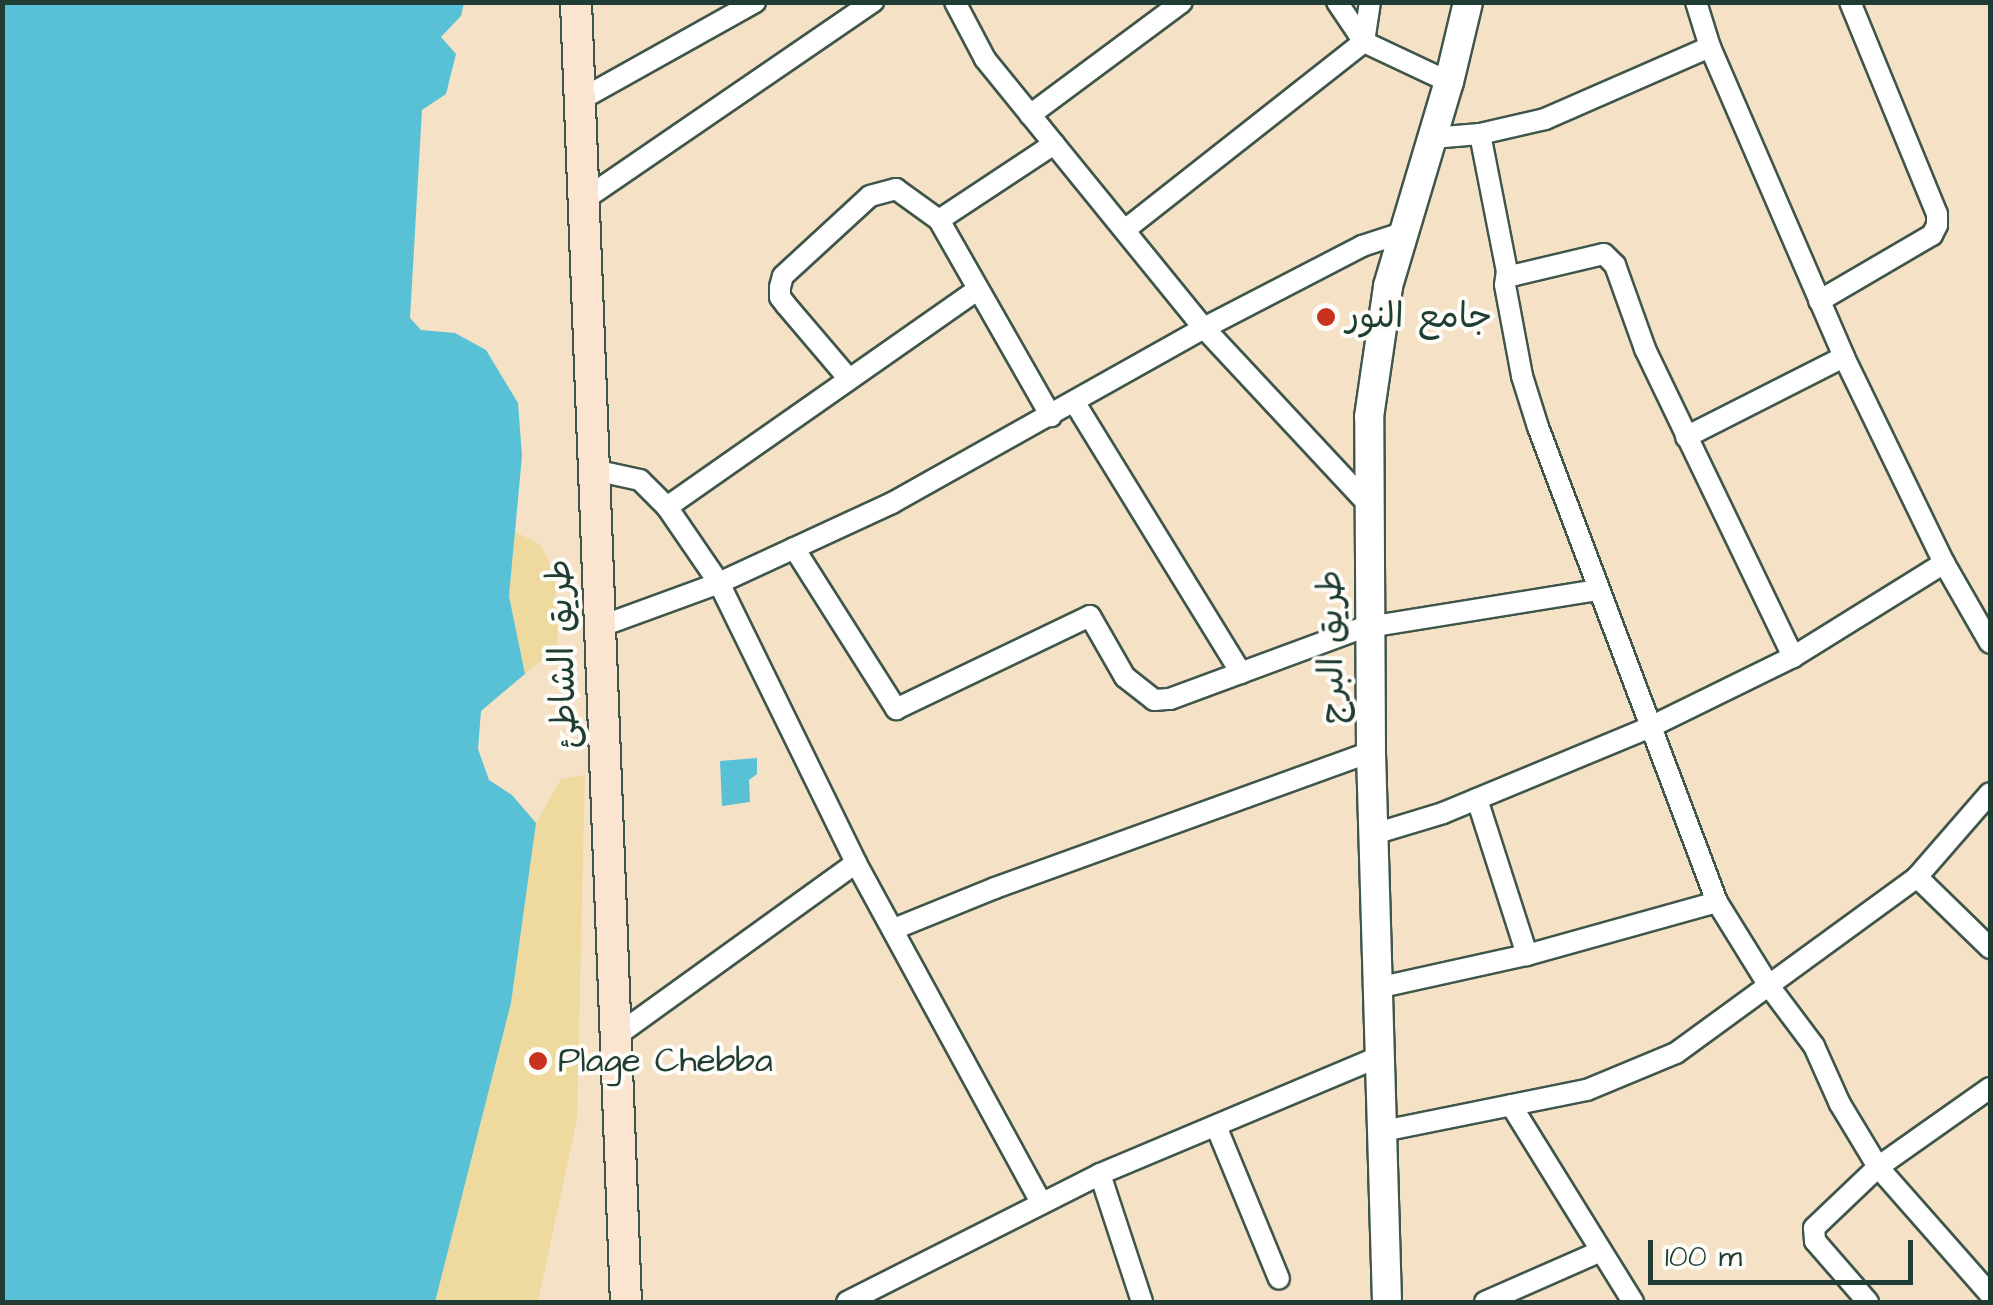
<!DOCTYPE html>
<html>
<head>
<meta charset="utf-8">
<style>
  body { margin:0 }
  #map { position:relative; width:1993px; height:1305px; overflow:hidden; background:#f5e1c6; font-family:"Architects Daughter","Playpen Sans Arabic",sans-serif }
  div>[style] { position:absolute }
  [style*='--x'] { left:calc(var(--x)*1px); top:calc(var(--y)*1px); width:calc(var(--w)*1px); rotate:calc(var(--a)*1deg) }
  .sand>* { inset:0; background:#eeda9e }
  .water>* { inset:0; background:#59c1d6 }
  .roads { filter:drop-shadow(2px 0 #3f564a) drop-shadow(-2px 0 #3f564a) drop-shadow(0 2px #3f564a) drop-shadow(0 -2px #3f564a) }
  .minor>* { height:20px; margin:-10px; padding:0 10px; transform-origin:10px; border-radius:10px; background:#fff }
  .tertiary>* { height:28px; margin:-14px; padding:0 14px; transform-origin:14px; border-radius:14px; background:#fff }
  .secondary>* { height:30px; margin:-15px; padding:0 15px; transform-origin:15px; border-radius:15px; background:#fce5d0 }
  .dots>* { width:28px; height:28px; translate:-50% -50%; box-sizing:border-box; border:5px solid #fdfcf7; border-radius:50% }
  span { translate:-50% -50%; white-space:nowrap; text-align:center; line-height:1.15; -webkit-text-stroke:8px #fdfcf7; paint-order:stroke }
  .poi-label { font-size:35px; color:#1f3d34 }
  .left { translate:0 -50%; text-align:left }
  .street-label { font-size:35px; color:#1f3d34 }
  .frame { position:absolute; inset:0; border:5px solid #1f3d34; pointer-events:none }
  .scale { position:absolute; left:1648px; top:1240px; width:265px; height:45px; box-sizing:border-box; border:5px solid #1f3d34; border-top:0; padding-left:12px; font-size:30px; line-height:35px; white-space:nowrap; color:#1f3d34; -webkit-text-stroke:8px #fdfcf7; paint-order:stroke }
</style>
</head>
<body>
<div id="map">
  <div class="sand">
    <i style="clip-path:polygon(514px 531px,541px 545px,555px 574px,558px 648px,525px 674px,509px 596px)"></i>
    <i style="clip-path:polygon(585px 775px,577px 1119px,538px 1302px,435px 1302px,511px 1003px,536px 823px,561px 779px)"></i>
  </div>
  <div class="water">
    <i style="clip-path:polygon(3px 2px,464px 3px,461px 16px,441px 37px,456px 54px,446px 94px,422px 110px,410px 318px,421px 330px,455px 333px,486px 350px,518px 403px,522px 456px,509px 596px,525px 674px,481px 711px,478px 749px,489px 780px,512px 795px,536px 823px,511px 1003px,435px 1302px,3px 1302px)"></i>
    <i style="clip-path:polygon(757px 758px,757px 774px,749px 780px,750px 802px,722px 806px,720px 761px)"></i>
  </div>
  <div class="roads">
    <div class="minor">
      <i style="--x:955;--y:2;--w:64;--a:62.2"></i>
      <i style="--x:985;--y:59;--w:347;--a:50.9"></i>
      <i style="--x:1204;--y:328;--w:239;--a:47"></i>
      <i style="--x:1337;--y:2;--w:48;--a:56"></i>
      <i style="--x:1364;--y:42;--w:94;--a:25.2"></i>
      <i style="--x:1696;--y:2;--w:47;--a:72.7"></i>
      <i style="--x:1710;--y:47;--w:338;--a:66.6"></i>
      <i style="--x:1844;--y:357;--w:229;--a:64.1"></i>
      <i style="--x:1944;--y:563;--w:92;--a:60.1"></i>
      <i style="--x:578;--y:101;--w:203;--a:-29.2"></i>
      <i style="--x:1030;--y:115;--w:189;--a:-36.6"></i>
      <i style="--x:1480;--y:134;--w:140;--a:78.9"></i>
      <i style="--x:1507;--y:271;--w:9;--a:27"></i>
      <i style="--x:1515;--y:275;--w:91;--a:-13.3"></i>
      <i style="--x:1604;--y:254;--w:16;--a:45"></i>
      <i style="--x:1615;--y:265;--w:89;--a:70.3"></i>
      <i style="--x:1645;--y:349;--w:342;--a:64.3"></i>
      <i style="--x:1432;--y:138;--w:48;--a:-4.8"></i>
      <i style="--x:1480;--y:134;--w:67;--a:-13"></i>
      <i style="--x:1545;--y:119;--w:180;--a:-23.6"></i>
      <i style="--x:582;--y:201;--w:353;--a:-34.4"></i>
      <i style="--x:939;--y:220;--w:138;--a:-33.5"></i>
      <i style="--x:1126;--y:229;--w:303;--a:-38.2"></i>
      <i style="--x:1364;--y:42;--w:40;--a:-81.5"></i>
      <i style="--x:1507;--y:271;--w:14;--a:98"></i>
      <i style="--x:1505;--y:285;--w:93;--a:79.4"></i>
      <i style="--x:1522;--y:376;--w:53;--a:72.6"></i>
      <i style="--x:1538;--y:427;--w:508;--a:69.35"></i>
      <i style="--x:1717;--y:902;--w:99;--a:58.2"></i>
      <i style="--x:1769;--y:986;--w:75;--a:53.1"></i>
      <i style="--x:1814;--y:1046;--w:64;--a:65.9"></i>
      <i style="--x:1840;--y:1104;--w:74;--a:58.9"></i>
      <i style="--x:1878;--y:1167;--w:169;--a:48.6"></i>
      <i style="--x:1819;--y:301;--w:131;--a:-30.3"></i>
      <i style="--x:1932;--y:235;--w:11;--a:-63"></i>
      <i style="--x:1937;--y:225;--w:11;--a:-90"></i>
      <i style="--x:1937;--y:214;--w:229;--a:-112.3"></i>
      <i style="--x:849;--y:379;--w:97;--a:-130.4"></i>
      <i style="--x:786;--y:305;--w:10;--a:-127"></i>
      <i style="--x:780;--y:297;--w:10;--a:-90"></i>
      <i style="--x:780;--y:287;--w:11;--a:-75"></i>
      <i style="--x:783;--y:276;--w:118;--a:-42.6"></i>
      <i style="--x:870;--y:196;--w:27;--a:-15"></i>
      <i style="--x:896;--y:189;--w:53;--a:35.8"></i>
      <i style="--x:939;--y:220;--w:226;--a:60.3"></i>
      <i style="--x:1075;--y:403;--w:317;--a:58.4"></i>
      <i style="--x:1686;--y:437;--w:177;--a:-26.9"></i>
      <i style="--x:594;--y:470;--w:47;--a:12.3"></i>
      <i style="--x:640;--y:480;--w:38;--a:45"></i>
      <i style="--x:667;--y:507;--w:92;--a:55.6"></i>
      <i style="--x:719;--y:583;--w:312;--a:63.9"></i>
      <i style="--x:856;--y:863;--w:386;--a:61.4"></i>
      <i style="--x:667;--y:507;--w:378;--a:-35"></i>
      <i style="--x:794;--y:548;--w:191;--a:57.6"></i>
      <i style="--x:896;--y:709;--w:215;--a:-25.6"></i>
      <i style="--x:1090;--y:616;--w:70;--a:60.2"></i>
      <i style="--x:1125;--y:677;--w:37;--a:38"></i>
      <i style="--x:1154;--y:700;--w:16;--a:-4"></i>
      <i style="--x:1170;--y:699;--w:205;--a:-20.3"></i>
      <i style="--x:1362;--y:628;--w:237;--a:-9.2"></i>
      <i style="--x:599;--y:627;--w:128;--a:-20.1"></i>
      <i style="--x:719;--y:583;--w:191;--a:-24.8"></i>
      <i style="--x:892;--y:503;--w:358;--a:-29.3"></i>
      <i style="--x:1204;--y:328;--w:178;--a:-27.4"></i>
      <i style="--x:1362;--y:246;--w:42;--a:-18"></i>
      <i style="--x:1477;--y:799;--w:164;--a:72.2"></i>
      <i style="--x:1527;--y:955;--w:197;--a:-15.6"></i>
      <i style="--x:1374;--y:834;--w:72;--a:-16.9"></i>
      <i style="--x:1443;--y:813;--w:222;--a:-22.5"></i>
      <i style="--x:1648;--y:728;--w:161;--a:-26.1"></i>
      <i style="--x:1793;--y:657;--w:178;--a:-31.9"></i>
      <i style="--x:1917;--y:877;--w:102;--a:44.2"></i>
      <i style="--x:894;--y:929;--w:109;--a:-22.1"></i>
      <i style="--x:995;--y:888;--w:400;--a:-19.9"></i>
      <i style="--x:1381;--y:987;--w:149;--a:-12.4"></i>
      <i style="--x:616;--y:1036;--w:296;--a:-35.8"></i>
      <i style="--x:1511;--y:1105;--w:232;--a:58.2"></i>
      <i style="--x:1216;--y:1126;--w:165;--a:67.6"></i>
      <i style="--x:1383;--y:1131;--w:208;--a:-11.4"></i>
      <i style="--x:1587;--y:1090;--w:96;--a:-22.6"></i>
      <i style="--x:1676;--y:1053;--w:298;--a:-36.1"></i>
      <i style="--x:1917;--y:877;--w:111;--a:-49"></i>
      <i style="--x:1100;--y:1174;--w:135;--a:71.8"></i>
      <i style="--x:847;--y:1302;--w:284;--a:-26.8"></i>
      <i style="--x:1100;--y:1174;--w:305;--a:-22.8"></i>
      <i style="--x:1485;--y:1302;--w:124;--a:-23.7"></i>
      <i style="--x:1868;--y:1302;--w:81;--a:-131"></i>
      <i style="--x:1815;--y:1241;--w:13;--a:-94"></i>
      <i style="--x:1814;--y:1228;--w:88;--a:-43.6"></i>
      <i style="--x:1878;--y:1167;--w:137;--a:-35.2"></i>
    </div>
    <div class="tertiary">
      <i style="--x:1387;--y:1302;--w:550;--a:-91.67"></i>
      <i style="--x:1371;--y:752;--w:335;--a:-90.3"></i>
      <i style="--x:1369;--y:417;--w:132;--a:-81.7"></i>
      <i style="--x:1388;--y:286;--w:213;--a:-73.4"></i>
      <i style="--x:1449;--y:82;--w:82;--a:-76.6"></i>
    </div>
    <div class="secondary">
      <i style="--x:576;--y:2;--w:1301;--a:87.8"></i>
    </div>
  </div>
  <div class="dots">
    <i style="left:1326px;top:317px;background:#c8321e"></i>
    <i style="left:538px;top:1061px;background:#c8321e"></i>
  </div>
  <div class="poi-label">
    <span class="left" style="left:1346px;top:317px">جامع النور</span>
    <span class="left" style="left:558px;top:1061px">Plage Chebba</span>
  </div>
  <div class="street-label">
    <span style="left:1332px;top:647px;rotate:-91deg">طريق البرج</span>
    <span style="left:563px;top:654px;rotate:-92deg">طريق الشاطئ</span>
  </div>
  <div class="frame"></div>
  <div class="scale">100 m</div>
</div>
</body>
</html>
